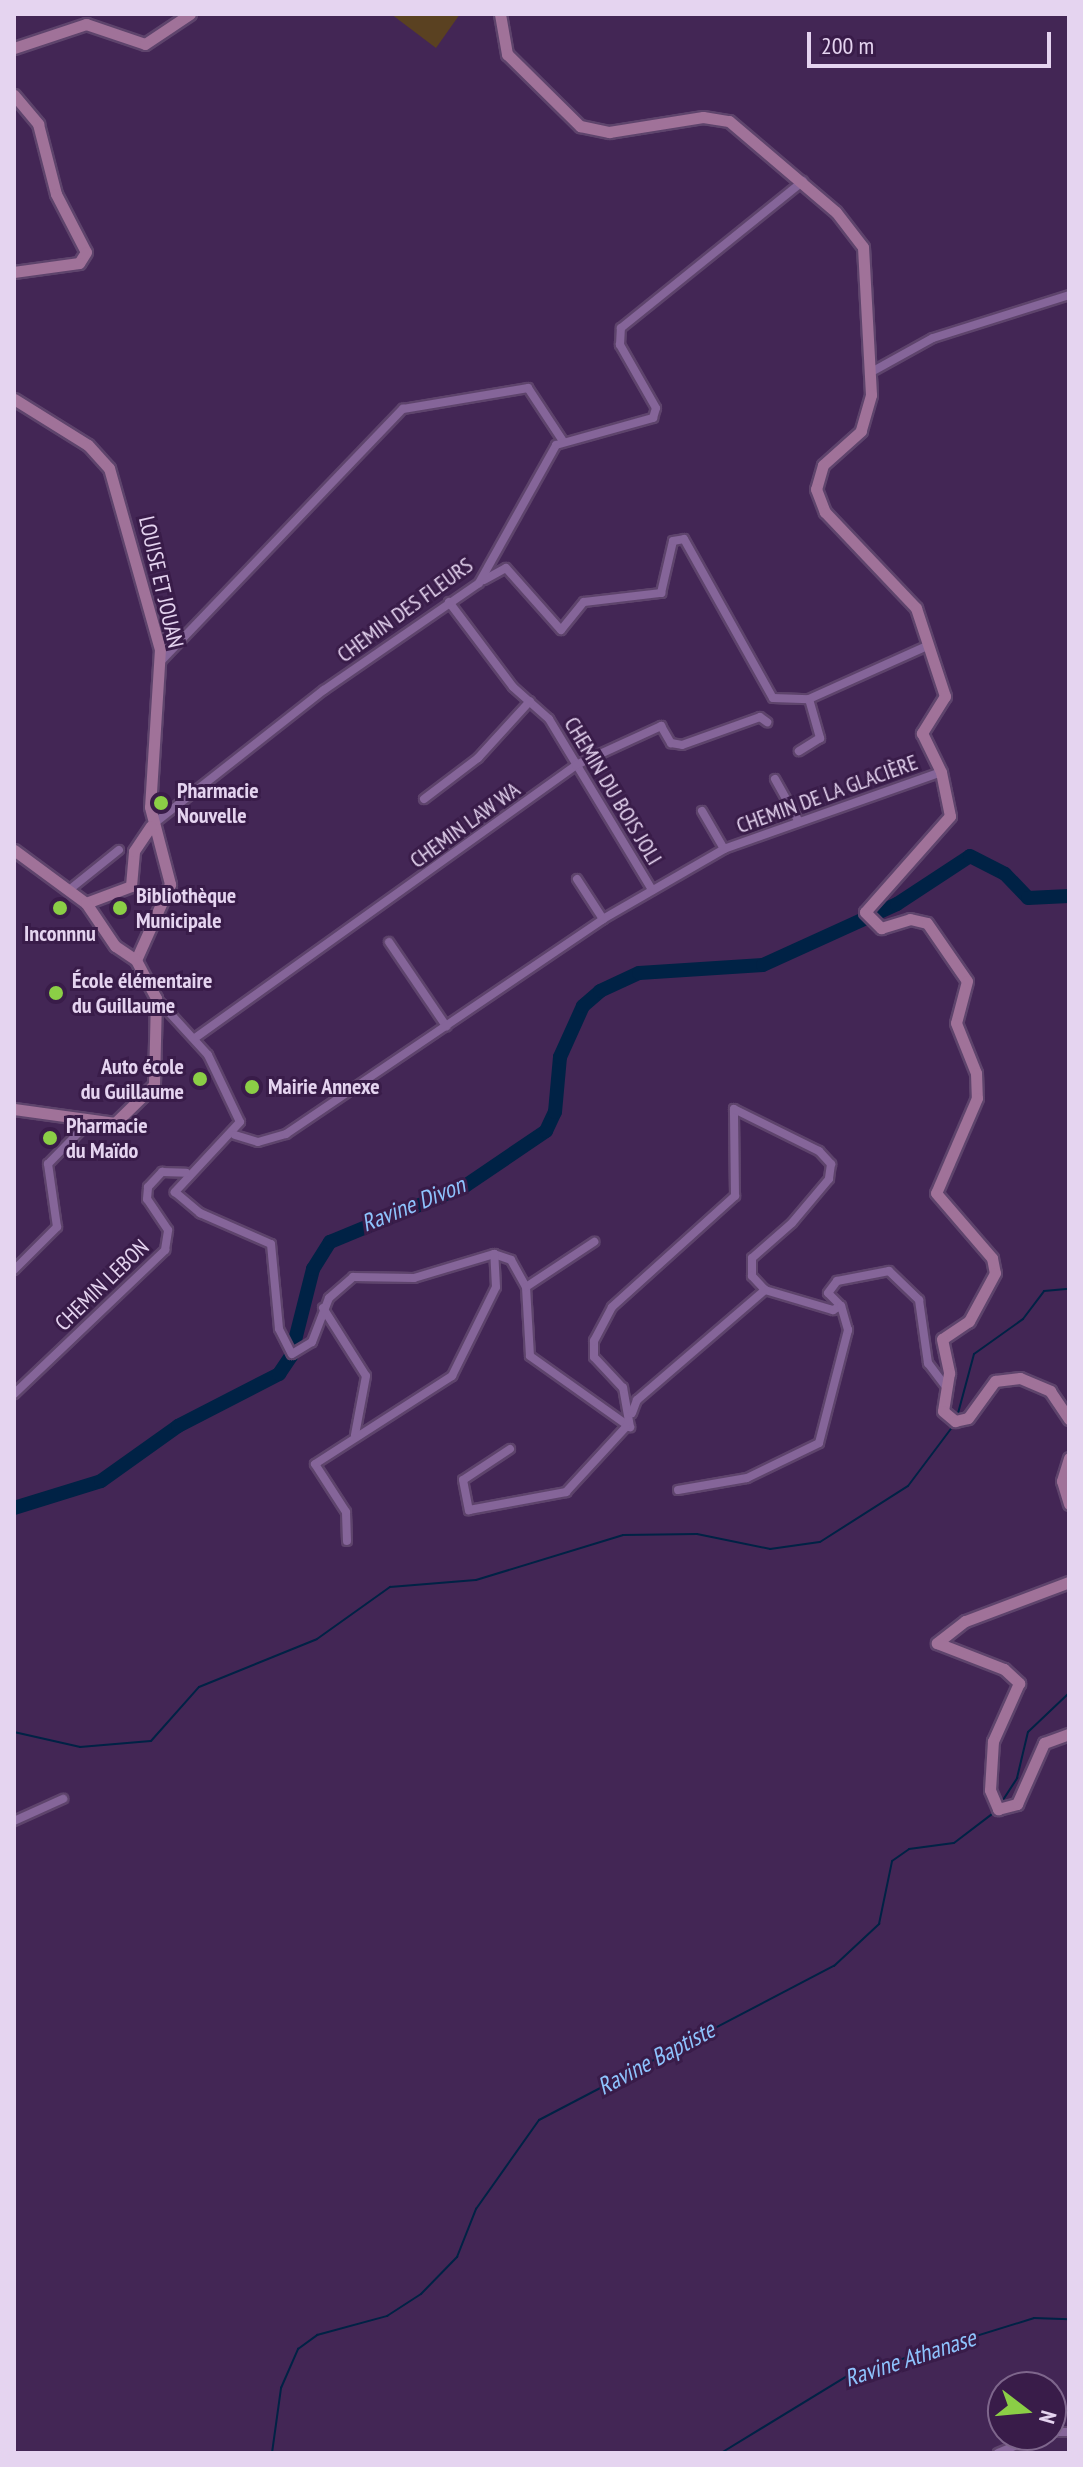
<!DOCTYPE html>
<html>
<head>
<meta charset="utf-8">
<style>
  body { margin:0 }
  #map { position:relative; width:1083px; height:2467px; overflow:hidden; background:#432655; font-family:"PT Sans Narrow",sans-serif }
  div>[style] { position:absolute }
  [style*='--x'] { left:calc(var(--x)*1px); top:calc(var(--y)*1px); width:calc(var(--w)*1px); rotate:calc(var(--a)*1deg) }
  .green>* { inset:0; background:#5a4121 }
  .stream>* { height:2px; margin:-1px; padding:0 1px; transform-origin:1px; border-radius:1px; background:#002245 }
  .river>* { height:14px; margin:-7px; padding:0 7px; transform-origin:7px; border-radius:7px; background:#002245 }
  .roads { filter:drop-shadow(2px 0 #5e446c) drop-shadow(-2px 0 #5e446c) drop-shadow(0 2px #5e446c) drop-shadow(0 -2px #5e446c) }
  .street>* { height:8px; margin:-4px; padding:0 4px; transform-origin:4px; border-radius:4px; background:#856599 }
  .secondary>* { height:11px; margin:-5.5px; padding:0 5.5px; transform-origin:5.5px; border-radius:5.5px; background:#a07299 }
  .dots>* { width:22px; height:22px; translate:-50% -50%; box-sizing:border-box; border:4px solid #391c49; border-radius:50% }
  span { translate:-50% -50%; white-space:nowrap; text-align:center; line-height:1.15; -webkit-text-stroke:6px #391c49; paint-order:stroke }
  .street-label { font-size:22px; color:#e5d4f0 }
  .poi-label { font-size:22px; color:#e5d4f0; font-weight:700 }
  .left { translate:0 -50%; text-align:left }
  .right { translate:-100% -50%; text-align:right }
  .water-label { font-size:24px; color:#8ec3fd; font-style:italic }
  .frame { position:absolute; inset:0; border:16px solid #e5d4f0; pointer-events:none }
  .north { position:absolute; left:987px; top:2371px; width:80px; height:80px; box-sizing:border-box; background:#391c49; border:2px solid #7e668c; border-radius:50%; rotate:106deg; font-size:22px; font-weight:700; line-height:32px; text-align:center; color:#e5d4f0 }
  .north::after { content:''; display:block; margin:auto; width:28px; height:36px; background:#8bce46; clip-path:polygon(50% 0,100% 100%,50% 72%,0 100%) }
  .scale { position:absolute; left:807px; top:32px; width:244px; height:36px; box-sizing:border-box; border:4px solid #e5d4f0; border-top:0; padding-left:10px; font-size:24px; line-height:28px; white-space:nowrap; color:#e5d4f0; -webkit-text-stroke:6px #391c49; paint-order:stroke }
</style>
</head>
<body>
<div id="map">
  <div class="green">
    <i style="clip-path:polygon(391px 14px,460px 14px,436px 48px)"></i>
  </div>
  <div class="stream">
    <i style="--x:957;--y:1417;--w:65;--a:-74.9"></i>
    <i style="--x:974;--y:1354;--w:60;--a:-35.5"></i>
    <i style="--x:1023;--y:1319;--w:35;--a:-53"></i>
    <i style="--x:1044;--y:1291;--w:25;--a:-5"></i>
    <i style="--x:14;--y:1732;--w:68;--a:12.8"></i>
    <i style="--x:80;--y:1747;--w:71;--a:-4.8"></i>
    <i style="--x:151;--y:1741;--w:72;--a:-48.4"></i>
    <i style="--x:199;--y:1687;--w:127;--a:-22.1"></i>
    <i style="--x:317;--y:1639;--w:90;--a:-35.5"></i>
    <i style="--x:390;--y:1587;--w:86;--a:-4.7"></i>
    <i style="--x:476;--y:1580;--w:154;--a:-17"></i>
    <i style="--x:623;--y:1535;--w:74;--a:-0.8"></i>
    <i style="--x:697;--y:1534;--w:75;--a:11.6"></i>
    <i style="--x:770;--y:1549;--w:50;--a:-8"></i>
    <i style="--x:820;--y:1542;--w:104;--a:-32.5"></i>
    <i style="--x:908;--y:1486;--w:75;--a:-53.1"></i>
    <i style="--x:1001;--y:1803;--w:30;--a:-57"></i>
    <i style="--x:1017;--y:1778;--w:47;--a:-76.6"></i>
    <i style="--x:1028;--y:1732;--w:57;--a:-43.6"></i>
    <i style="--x:272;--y:2453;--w:66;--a:-82.1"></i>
    <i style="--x:281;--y:2388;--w:43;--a:-66.4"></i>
    <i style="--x:298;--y:2349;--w:24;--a:-36"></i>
    <i style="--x:317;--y:2335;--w:73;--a:-15.2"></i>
    <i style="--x:387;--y:2316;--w:40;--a:-32.9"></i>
    <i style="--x:421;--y:2294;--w:52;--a:-45.8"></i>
    <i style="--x:457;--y:2257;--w:52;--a:-68.4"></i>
    <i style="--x:476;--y:2209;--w:109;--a:-54.7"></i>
    <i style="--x:539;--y:2120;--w:333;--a:-27.6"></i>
    <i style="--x:834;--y:1966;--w:62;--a:-43"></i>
    <i style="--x:879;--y:1924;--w:64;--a:-78.3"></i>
    <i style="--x:892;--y:1861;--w:21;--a:-35"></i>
    <i style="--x:909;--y:1849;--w:45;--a:-7.6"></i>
    <i style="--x:954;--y:1843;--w:53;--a:-37.3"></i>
    <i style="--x:721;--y:2453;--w:148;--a:-31.4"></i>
    <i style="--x:847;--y:2376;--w:196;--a:-17.2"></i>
    <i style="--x:1034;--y:2318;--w:35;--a:2"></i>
  </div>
  <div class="river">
    <i style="--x:14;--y:1508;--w:91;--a:-17.2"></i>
    <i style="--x:101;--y:1481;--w:95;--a:-35.5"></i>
    <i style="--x:178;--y:1426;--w:114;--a:-27.2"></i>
    <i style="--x:279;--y:1374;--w:22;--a:-56"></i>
    <i style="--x:291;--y:1356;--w:90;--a:-75.8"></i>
    <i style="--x:313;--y:1269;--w:32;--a:-58"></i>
    <i style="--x:330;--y:1242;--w:146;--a:-22.5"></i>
    <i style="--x:465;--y:1186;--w:98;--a:-34.2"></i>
    <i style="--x:546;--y:1131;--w:21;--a:-65"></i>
    <i style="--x:555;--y:1112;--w:55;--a:-84.8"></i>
    <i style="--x:560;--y:1057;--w:56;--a:-65.7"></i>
    <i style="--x:583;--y:1006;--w:23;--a:-41"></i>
    <i style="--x:600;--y:991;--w:43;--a:-24.8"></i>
    <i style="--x:639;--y:973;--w:124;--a:-3.7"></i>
    <i style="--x:763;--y:965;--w:147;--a:-24.5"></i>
    <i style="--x:897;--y:904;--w:87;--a:-33.3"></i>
    <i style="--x:970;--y:856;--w:39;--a:27"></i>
    <i style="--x:1005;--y:874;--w:33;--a:46"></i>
    <i style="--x:1028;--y:898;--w:41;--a:-2.8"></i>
  </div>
  <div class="roads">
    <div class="street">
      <i style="--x:875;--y:370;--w:66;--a:-28.9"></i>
      <i style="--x:933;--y:338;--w:143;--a:-17.5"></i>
      <i style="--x:484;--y:580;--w:25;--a:-29"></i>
      <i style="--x:506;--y:568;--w:83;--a:48.4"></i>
      <i style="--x:561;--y:630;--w:36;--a:-51"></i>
      <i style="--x:584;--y:602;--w:78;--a:-6.7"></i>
      <i style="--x:661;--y:593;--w:53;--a:-77"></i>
      <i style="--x:673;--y:541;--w:11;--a:-10"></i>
      <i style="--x:684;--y:539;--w:182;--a:60.8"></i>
      <i style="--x:773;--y:698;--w:36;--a:2"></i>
      <i style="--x:809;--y:699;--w:41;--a:74.2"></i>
      <i style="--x:820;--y:738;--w:25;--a:148"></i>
      <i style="--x:449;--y:602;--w:106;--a:53"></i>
      <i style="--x:513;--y:687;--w:48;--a:41.6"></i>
      <i style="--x:549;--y:719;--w:200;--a:58.9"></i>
      <i style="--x:160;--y:662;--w:351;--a:-46.2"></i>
      <i style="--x:403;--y:409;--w:127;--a:-9.5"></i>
      <i style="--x:528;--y:388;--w:64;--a:56.6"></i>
      <i style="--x:809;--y:699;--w:129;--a:-24.2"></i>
      <i style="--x:775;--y:779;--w:49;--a:60.8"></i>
      <i style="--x:424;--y:799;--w:68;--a:-37.2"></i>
      <i style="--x:478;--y:758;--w:77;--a:-47.6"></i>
      <i style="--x:702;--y:811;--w:44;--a:59.9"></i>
      <i style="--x:151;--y:826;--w:220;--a:-38.2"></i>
      <i style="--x:324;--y:690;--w:188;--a:-34.6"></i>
      <i style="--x:479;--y:583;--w:158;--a:-60.8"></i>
      <i style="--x:556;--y:445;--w:101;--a:-15.6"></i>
      <i style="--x:653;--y:418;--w:10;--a:-73"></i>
      <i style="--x:656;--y:408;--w:73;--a:-119.7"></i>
      <i style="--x:620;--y:345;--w:17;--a:-87"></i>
      <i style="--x:621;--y:328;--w:234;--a:-38.9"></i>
      <i style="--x:577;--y:879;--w:48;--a:57"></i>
      <i style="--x:69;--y:890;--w:64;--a:-38.7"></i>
      <i style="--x:389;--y:942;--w:102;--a:55.8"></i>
      <i style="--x:156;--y:998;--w:77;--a:47.6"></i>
      <i style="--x:208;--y:1055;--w:74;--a:64.5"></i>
      <i style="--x:240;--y:1122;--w:96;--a:132.9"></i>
      <i style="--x:175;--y:1192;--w:33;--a:40"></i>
      <i style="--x:200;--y:1213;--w:77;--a:23.6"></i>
      <i style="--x:271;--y:1244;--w:85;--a:84.6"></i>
      <i style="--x:279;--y:1329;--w:28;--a:63"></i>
      <i style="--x:292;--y:1354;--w:23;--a:-31"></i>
      <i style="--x:312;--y:1342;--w:47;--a:-68.9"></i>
      <i style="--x:329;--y:1298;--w:32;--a:-41"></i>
      <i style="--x:353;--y:1277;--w:61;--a:0.9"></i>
      <i style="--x:414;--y:1278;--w:84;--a:-16.7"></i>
      <i style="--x:494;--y:1254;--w:18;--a:19"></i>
      <i style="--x:511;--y:1260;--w:31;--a:61"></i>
      <i style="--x:526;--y:1287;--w:69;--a:86.7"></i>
      <i style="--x:530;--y:1356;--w:123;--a:35.4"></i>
      <i style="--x:630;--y:1427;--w:40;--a:-100"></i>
      <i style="--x:623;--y:1388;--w:42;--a:-133.1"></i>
      <i style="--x:594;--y:1357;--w:16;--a:-90"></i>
      <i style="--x:594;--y:1341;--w:38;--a:-62"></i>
      <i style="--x:612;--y:1307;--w:166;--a:-42.1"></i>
      <i style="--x:735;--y:1196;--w:87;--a:-90.7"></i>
      <i style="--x:734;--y:1109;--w:95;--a:26.3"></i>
      <i style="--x:819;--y:1151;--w:18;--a:47"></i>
      <i style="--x:831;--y:1164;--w:15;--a:98"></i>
      <i style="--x:829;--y:1179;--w:57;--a:130.1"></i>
      <i style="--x:792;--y:1223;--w:53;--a:138.8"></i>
      <i style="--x:752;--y:1258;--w:18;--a:90"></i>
      <i style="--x:752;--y:1276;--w:19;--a:47"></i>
      <i style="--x:765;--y:1290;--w:71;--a:16.4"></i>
      <i style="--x:833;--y:1310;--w:9;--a:-27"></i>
      <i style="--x:841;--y:1306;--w:18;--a:-135"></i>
      <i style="--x:828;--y:1293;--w:15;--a:-53"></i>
      <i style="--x:837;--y:1281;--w:53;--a:-10.9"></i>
      <i style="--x:889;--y:1271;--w:42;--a:44"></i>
      <i style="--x:919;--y:1300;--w:64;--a:81.9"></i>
      <i style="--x:928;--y:1363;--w:30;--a:53"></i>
      <i style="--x:195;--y:1038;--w:469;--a:-35.6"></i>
      <i style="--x:576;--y:765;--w:94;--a:-24.6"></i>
      <i style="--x:661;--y:726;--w:20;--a:60"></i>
      <i style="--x:671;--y:743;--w:11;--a:10"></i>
      <i style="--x:682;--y:745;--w:83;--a:-19.7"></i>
      <i style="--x:760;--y:717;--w:9;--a:36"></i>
      <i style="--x:235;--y:1135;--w:24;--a:17"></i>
      <i style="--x:258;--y:1142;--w:29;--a:-16"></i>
      <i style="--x:286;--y:1134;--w:383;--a:-34.1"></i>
      <i style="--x:603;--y:919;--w:140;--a:-30"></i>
      <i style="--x:724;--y:849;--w:230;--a:-19.5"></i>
      <i style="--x:14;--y:1270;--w:61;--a:-45"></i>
      <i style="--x:57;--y:1227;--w:64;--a:-98.1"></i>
      <i style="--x:48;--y:1164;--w:57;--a:-45.7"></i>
      <i style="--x:526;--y:1287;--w:82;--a:-33.5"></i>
      <i style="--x:323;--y:1308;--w:80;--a:57.7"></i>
      <i style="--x:366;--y:1376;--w:60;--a:100.6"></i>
      <i style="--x:14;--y:1394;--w:209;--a:-43.6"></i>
      <i style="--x:165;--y:1250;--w:20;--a:-81"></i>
      <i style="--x:168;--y:1230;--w:37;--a:-124"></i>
      <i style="--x:147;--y:1199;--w:12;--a:-85"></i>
      <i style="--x:148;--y:1187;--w:21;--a:-47"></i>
      <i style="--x:162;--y:1172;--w:24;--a:2"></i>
      <i style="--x:632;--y:1413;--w:14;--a:-69"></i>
      <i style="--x:637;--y:1400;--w:169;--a:-40.7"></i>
      <i style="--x:510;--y:1449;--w:56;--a:146.6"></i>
      <i style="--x:463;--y:1480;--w:31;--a:79"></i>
      <i style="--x:469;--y:1510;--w:99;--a:-10.5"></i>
      <i style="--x:566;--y:1492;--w:88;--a:-47.3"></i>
      <i style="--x:678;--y:1490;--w:70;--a:-9.9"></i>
      <i style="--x:747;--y:1478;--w:80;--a:-25.9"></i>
      <i style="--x:819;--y:1443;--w:117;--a:-75.6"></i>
      <i style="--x:848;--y:1330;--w:25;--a:-106"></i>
      <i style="--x:347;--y:1541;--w:29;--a:-92"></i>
      <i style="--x:346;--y:1512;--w:57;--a:-122.9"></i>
      <i style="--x:315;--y:1464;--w:163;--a:-32.7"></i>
      <i style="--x:452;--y:1376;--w:99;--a:-63.7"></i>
      <i style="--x:496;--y:1287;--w:33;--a:-93"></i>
      <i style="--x:14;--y:1821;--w:54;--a:-24.2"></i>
      <i style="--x:1051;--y:2432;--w:18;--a:0"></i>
      <i style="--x:998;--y:2453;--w:47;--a:-22.7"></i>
    </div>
    <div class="secondary">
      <i style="--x:500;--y:14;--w:41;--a:80.1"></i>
      <i style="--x:507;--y:54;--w:103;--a:44.6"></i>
      <i style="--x:580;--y:126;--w:30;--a:12"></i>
      <i style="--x:609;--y:132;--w:95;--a:-9.1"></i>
      <i style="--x:703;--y:117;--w:26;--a:9"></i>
      <i style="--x:729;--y:121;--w:140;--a:40.4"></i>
      <i style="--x:836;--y:212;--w:44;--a:52.4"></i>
      <i style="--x:863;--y:247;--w:148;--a:86.9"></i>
      <i style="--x:871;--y:395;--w:37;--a:106"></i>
      <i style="--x:861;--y:431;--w:51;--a:138.2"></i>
      <i style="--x:823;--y:465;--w:25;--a:106"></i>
      <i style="--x:816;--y:489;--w:25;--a:69"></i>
      <i style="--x:825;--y:512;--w:132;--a:46.5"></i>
      <i style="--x:916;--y:608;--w:93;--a:71.8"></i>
      <i style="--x:945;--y:696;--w:44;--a:121.9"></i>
      <i style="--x:922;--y:733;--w:43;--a:64"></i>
      <i style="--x:941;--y:772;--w:45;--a:78.4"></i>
      <i style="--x:950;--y:816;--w:128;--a:131.5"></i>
      <i style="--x:865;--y:912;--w:23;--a:45"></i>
      <i style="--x:881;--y:928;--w:30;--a:-17"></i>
      <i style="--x:910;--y:919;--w:17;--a:13"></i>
      <i style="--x:927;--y:923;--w:70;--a:55.4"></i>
      <i style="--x:967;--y:981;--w:43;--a:104.7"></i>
      <i style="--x:956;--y:1023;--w:54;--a:68.2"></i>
      <i style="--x:976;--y:1073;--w:25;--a:88"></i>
      <i style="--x:977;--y:1098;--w:103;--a:113.3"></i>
      <i style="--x:936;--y:1193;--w:86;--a:49.3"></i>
      <i style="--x:992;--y:1258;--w:15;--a:79"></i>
      <i style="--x:995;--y:1273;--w:55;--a:118.4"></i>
      <i style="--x:969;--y:1321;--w:32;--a:146"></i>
      <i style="--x:942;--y:1339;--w:35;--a:78"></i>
      <i style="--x:949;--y:1373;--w:38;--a:99"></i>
      <i style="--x:943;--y:1411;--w:16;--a:40"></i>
      <i style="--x:955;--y:1421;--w:13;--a:-13"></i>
      <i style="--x:968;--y:1418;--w:46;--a:-53.9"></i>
      <i style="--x:995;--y:1381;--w:25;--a:-7"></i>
      <i style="--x:1020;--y:1378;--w:33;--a:23"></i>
      <i style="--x:1050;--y:1391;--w:34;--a:56"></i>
      <i style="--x:14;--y:48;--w:76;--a:-18.4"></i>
      <i style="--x:86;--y:24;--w:62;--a:18.7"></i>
      <i style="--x:145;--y:44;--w:54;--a:-33.7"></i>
      <i style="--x:14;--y:95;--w:38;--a:50"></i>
      <i style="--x:38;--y:124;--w:72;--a:75.6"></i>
      <i style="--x:56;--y:194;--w:65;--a:62.7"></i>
      <i style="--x:86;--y:252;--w:13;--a:122"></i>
      <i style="--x:79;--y:263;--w:66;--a:172.1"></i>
      <i style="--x:14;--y:399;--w:87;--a:31.9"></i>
      <i style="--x:88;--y:445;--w:31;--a:48"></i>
      <i style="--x:109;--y:468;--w:188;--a:74.3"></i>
      <i style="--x:160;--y:649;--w:158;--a:93.6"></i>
      <i style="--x:150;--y:807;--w:80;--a:75.4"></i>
      <i style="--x:170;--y:884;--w:83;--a:114.1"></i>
      <i style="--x:14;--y:850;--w:89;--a:36.4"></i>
      <i style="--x:86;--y:903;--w:48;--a:-20.7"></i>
      <i style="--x:131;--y:886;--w:35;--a:-85"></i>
      <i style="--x:134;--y:851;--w:30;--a:-56"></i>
      <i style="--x:14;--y:1109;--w:102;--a:7.9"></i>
      <i style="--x:115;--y:1123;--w:54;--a:-44.3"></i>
      <i style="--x:154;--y:1085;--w:87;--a:-88.7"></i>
      <i style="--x:156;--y:998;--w:43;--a:-117.8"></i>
      <i style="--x:136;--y:960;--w:25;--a:-146"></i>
      <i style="--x:115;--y:946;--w:52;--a:-124"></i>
      <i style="--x:1069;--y:1458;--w:24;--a:107"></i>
      <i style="--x:1062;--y:1481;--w:24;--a:73"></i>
      <i style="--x:1069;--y:1582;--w:111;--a:159.4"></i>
      <i style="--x:965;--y:1621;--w:36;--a:142"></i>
      <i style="--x:937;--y:1643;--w:72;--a:21.2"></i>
      <i style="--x:1004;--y:1669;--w:21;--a:43"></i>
      <i style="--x:1019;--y:1683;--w:64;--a:114.1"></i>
      <i style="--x:993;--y:1741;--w:49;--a:93.5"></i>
      <i style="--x:990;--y:1790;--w:21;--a:67"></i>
      <i style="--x:998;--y:1809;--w:20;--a:-15"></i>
      <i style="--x:1017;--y:1804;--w:67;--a:-66.1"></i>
      <i style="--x:1044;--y:1743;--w:27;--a:-20"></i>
    </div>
  </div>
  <div class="dots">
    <i style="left:161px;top:803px;background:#8bce46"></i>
    <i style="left:60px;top:908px;background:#8bce46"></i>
    <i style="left:120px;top:908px;background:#8bce46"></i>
    <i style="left:56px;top:993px;background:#8bce46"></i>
    <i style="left:200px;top:1079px;background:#8bce46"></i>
    <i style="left:252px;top:1087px;background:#8bce46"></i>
    <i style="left:50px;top:1138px;background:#8bce46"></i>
  </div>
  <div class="street-label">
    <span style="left:161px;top:582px;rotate:77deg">LOUISE ET JOUAN</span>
    <span style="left:405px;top:610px;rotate:-36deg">CHEMIN DES FLEURS</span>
    <span style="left:613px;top:791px;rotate:59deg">CHEMIN DU BOIS JOLI</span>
    <span style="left:827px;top:794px;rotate:-20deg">CHEMIN DE LA GLACIÈRE</span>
    <span style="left:465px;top:825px;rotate:-36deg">CHEMIN LAW WA</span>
    <span style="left:102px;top:1285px;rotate:-44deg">CHEMIN LEBON</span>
  </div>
  <div class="poi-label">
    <span class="left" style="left:177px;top:803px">Pharmacie<br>Nouvelle</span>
    <span class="left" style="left:136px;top:908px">Bibliothèque<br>Municipale</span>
    <span style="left:60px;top:934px">Inconnnu</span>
    <span class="left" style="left:72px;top:993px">École élémentaire<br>du Guillaume</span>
    <span class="right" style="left:184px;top:1079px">Auto école<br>du Guillaume</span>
    <span class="left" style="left:268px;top:1087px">Mairie Annexe</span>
    <span class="left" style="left:66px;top:1138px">Pharmacie<br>du Maïdo</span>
  </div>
  <div class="water-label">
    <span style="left:413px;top:1204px;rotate:-22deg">Ravine Divon</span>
    <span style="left:656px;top:2058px;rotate:-28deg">Ravine Baptiste</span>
    <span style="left:910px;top:2358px;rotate:-18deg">Ravine Athanase</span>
  </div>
  <div class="frame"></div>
  <div class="north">N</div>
  <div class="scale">200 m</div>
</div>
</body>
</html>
